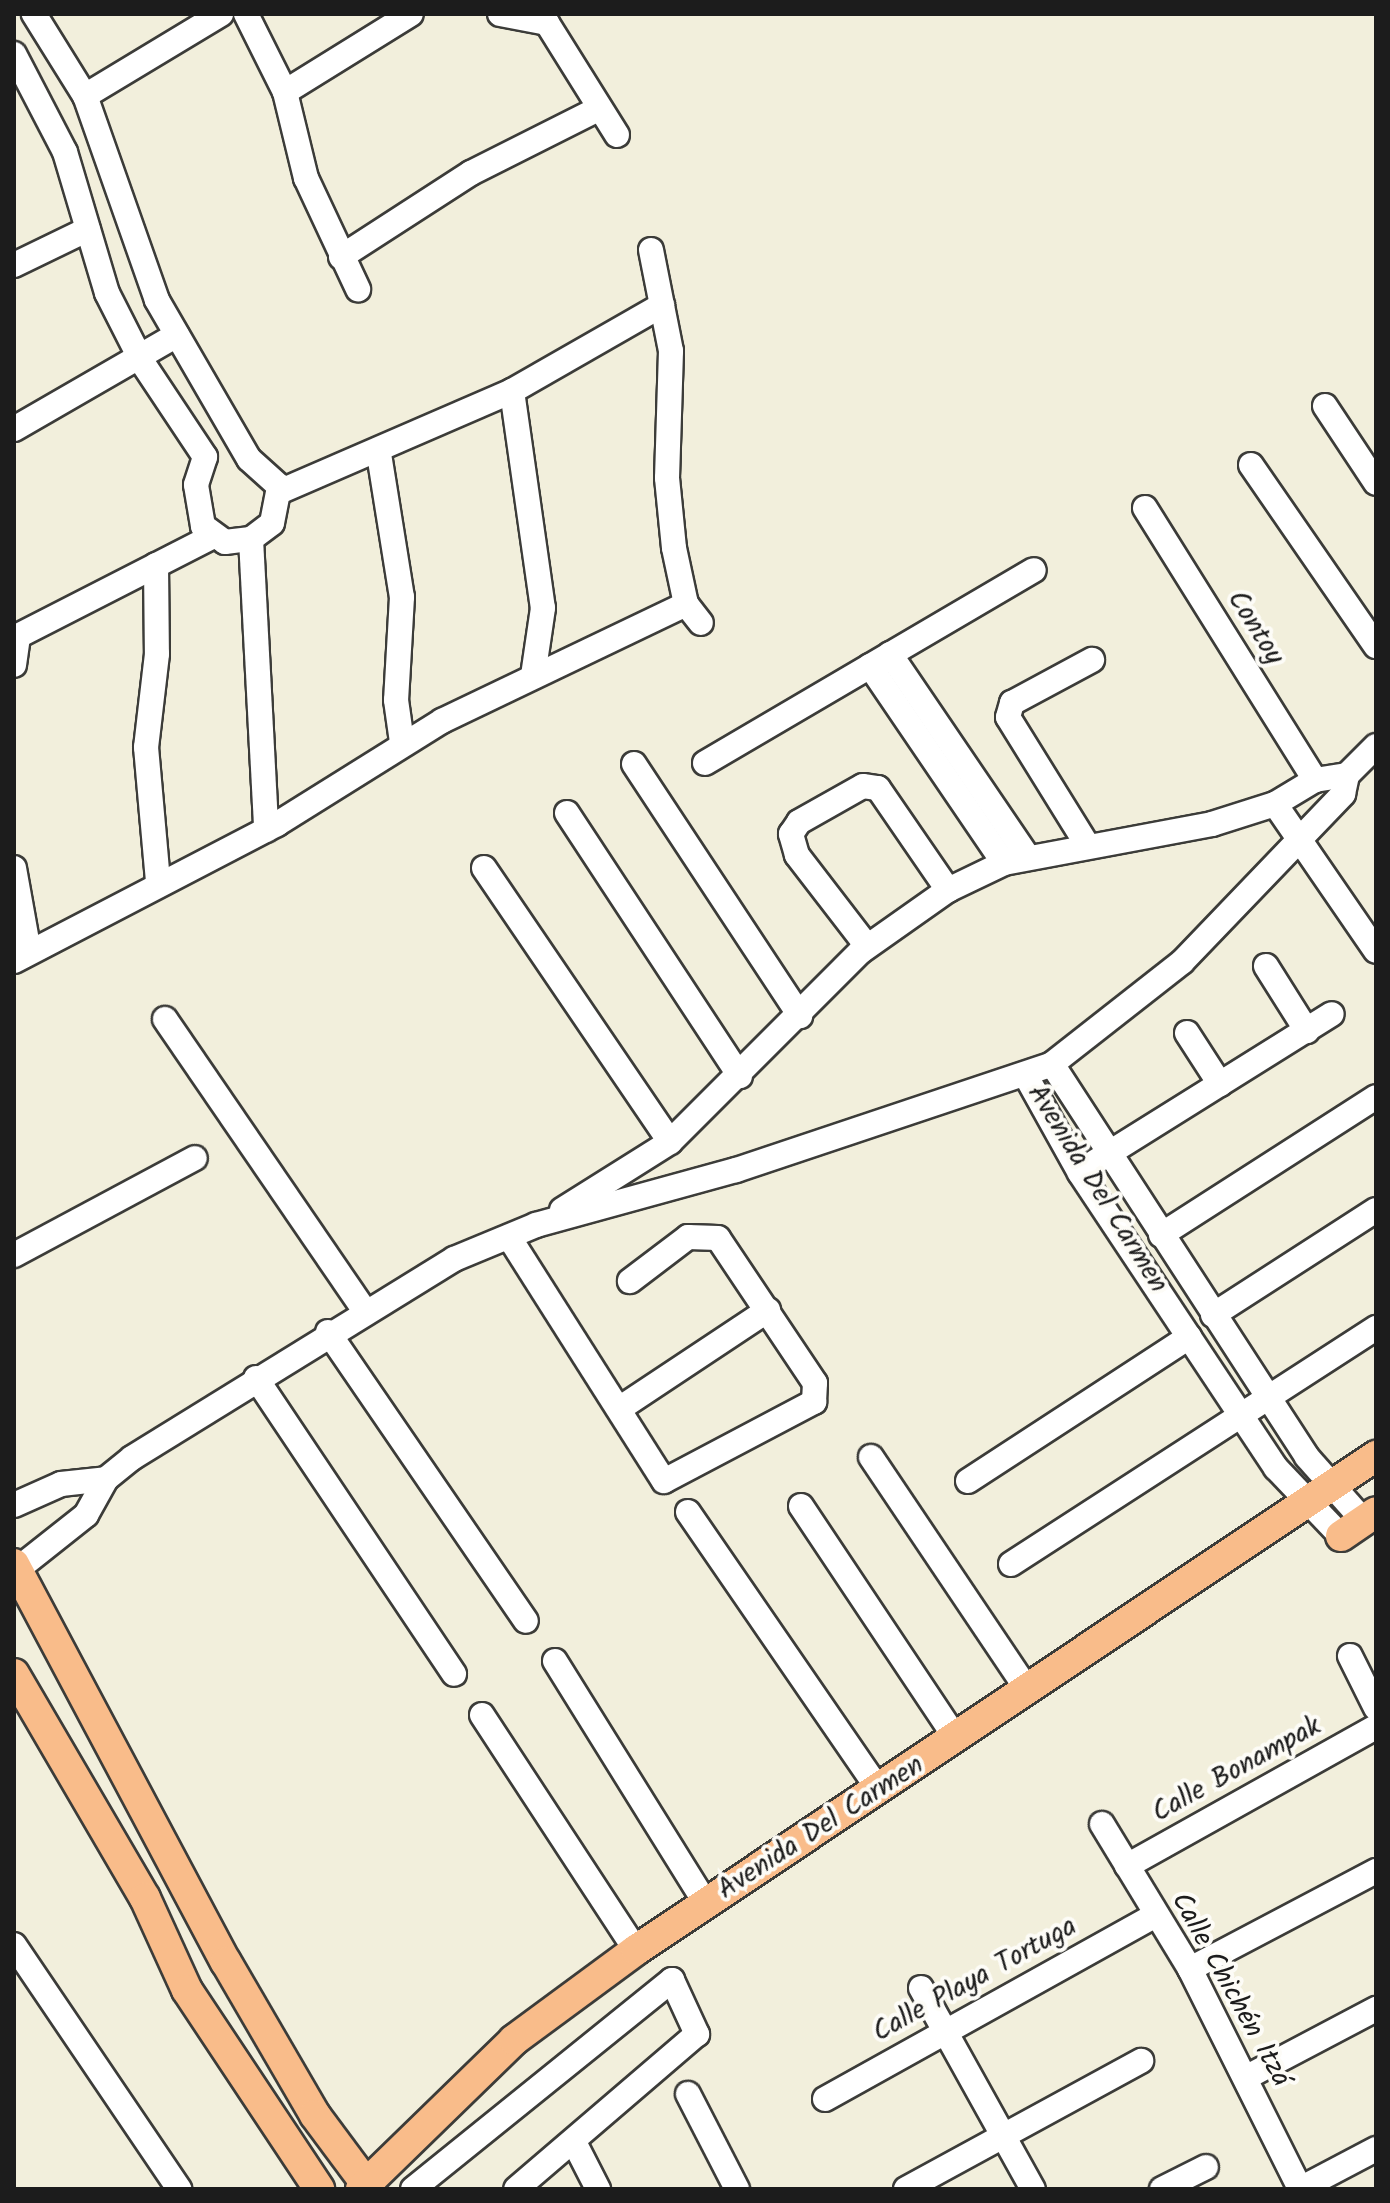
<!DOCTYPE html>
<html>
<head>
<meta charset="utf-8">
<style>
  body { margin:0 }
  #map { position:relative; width:1390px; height:2203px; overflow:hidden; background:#f2efdc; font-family:Kalam,sans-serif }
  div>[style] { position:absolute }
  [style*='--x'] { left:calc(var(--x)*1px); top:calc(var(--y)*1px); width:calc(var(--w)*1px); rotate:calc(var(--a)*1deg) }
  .roads { filter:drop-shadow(2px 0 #3c3c39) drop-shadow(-2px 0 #3c3c39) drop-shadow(0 2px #3c3c39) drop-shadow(0 -2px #3c3c39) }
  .minor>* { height:24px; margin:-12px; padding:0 12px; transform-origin:12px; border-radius:12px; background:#fff }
  .major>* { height:30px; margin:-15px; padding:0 15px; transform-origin:15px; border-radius:15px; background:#f9bc8a }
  span { translate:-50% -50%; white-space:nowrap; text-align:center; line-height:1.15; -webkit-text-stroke:8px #fdfcf7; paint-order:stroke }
  .street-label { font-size:28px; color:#1c1c1c }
  .frame { position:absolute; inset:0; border:16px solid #1c1c1c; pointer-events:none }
</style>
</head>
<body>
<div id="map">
  <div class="roads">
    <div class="minor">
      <i style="--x:246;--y:14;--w:87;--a:63.4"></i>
      <i style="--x:285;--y:92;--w:89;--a:76.3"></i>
      <i style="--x:306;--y:178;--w:123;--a:64.9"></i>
      <i style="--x:500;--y:14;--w:48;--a:10.8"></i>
      <i style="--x:547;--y:23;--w:132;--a:58"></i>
      <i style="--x:14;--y:54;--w:110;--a:62.5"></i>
      <i style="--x:65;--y:152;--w:147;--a:73.4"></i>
      <i style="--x:107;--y:293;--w:77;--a:63.1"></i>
      <i style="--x:142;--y:362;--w:114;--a:56.4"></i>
      <i style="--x:205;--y:457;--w:29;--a:108"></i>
      <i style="--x:196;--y:485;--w:42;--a:80.3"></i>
      <i style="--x:203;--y:526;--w:27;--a:36"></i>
      <i style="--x:225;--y:542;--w:26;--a:-7"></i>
      <i style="--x:251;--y:539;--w:26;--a:-37"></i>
      <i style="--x:272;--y:523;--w:38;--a:-79"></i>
      <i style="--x:279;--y:486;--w:40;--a:-138"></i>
      <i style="--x:249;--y:459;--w:184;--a:-120.1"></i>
      <i style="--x:157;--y:300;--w:216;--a:-109.4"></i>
      <i style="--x:85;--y:96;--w:97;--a:-121.9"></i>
      <i style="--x:285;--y:92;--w:148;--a:-31.8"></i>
      <i style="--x:85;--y:96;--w:159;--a:-31.1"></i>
      <i style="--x:651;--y:250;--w:103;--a:78.8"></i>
      <i style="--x:671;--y:351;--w:127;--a:91.8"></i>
      <i style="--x:667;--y:478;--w:70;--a:84.3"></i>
      <i style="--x:674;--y:548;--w:57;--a:77.9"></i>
      <i style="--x:686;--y:604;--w:24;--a:52"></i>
      <i style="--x:341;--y:257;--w:155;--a:-32.9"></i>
      <i style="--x:471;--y:173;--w:144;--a:-26.7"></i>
      <i style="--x:14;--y:265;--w:82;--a:-25.9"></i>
      <i style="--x:512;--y:391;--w:219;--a:81.9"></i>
      <i style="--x:543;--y:608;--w:69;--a:98.4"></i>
      <i style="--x:1325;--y:406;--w:92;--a:56.5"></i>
      <i style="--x:14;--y:429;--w:188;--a:-30"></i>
      <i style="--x:379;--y:454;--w:145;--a:80.9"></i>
      <i style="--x:402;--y:597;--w:103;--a:93.3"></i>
      <i style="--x:396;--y:700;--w:42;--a:81.9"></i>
      <i style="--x:1251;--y:465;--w:220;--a:55.4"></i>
      <i style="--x:279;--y:492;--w:254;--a:-23.4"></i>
      <i style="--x:512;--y:391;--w:173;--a:-29.8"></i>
      <i style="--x:1145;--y:508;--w:321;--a:58"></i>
      <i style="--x:251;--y:539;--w:291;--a:87"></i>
      <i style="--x:156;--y:565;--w:89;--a:89.4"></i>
      <i style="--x:157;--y:654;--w:94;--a:96.7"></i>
      <i style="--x:146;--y:747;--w:135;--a:84.9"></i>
      <i style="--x:14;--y:638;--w:224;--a:-27.1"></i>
      <i style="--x:890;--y:654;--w:245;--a:55.8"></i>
      <i style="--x:14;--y:665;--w:29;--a:-82"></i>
      <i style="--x:870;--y:666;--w:238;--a:55.8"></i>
      <i style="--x:705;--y:763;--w:381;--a:-30.4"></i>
      <i style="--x:634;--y:764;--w:302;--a:56.6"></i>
      <i style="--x:1275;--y:804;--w:178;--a:55.5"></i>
      <i style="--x:567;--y:813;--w:315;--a:56.7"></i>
      <i style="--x:1086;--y:843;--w:148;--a:-121.8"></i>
      <i style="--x:1008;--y:717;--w:15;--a:-74"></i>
      <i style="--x:1012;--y:703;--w:91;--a:-28.3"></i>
      <i style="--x:14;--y:868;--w:85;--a:79.9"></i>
      <i style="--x:484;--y:868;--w:331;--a:55.8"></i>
      <i style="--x:867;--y:946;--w:115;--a:-127.6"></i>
      <i style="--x:797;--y:855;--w:22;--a:-106"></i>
      <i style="--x:791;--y:834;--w:14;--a:-56"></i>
      <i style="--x:799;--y:822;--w:73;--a:-29.4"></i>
      <i style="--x:863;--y:786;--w:15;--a:8"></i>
      <i style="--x:878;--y:788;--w:124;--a:55.5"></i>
      <i style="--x:14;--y:961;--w:297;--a:-27.5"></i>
      <i style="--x:277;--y:824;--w:195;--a:-32"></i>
      <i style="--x:442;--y:721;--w:271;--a:-25.6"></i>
      <i style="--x:1266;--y:966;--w:77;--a:57.8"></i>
      <i style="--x:165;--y:1019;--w:353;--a:55.6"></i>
      <i style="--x:1187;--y:1033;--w:61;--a:57.1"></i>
      <i style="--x:1052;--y:1064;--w:468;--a:57"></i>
      <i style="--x:1307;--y:1457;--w:84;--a:48.4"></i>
      <i style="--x:1026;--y:1076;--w:111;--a:60.9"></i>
      <i style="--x:1080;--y:1173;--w:354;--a:56.4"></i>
      <i style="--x:1276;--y:1468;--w:94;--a:46.3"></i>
      <i style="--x:1095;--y:1162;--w:279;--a:-32"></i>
      <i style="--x:562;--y:1210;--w:128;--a:-32.2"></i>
      <i style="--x:670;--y:1142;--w:269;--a:-45"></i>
      <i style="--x:860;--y:952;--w:108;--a:-35.2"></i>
      <i style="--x:948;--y:890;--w:62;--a:-25.7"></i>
      <i style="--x:1004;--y:863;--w:212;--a:-10.6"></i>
      <i style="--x:1212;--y:824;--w:66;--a:-17.6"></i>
      <i style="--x:1275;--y:804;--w:47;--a:-31"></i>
      <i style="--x:1315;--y:780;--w:32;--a:-9"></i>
      <i style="--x:1347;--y:775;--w:41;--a:-45"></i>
      <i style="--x:1161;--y:1235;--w:255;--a:-32.7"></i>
      <i style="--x:509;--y:1237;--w:289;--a:57.6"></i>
      <i style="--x:664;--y:1481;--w:170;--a:-27.8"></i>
      <i style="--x:814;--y:1402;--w:19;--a:-87"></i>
      <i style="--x:815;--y:1383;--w:174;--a:-123.8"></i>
      <i style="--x:718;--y:1238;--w:30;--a:-178"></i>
      <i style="--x:688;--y:1237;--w:73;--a:142.8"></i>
      <i style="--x:14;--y:1255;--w:205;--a:-28.2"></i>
      <i style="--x:1213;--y:1315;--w:194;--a:-32.8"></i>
      <i style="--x:328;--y:1332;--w:350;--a:55.6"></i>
      <i style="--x:256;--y:1378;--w:356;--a:56.2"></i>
      <i style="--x:619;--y:1409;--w:179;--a:-33.6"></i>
      <i style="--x:871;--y:1457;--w:282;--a:56.1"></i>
      <i style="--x:968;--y:1481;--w:264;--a:-33.1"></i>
      <i style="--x:14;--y:1505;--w:51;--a:-24.1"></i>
      <i style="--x:61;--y:1484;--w:45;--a:-6.3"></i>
      <i style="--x:801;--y:1506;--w:279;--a:56.3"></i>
      <i style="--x:688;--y:1512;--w:337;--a:55.5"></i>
      <i style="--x:1011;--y:1564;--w:435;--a:-32.9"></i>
      <i style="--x:14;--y:1572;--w:92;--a:-38.4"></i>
      <i style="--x:86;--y:1515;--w:41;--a:-60.9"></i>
      <i style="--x:106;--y:1479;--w:33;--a:-39"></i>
      <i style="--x:132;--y:1458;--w:379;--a:-31.7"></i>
      <i style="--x:454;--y:1259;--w:89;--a:-22.5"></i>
      <i style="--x:536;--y:1225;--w:207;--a:-15.4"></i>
      <i style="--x:736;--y:1170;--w:333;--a:-18.5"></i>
      <i style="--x:1052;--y:1064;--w:165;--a:-38.1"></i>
      <i style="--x:1182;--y:962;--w:233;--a:-46.2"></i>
      <i style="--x:1343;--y:794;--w:19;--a:-78"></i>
      <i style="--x:1350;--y:1656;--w:58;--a:63.4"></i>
      <i style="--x:555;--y:1661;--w:286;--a:58.1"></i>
      <i style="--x:482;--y:1715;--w:281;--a:56.8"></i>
      <i style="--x:1102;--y:1824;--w:170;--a:58.7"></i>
      <i style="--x:1190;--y:1969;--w:246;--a:63.4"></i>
      <i style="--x:1300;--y:2189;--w:86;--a:-27.8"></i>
      <i style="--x:1127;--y:1866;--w:285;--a:-29.2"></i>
      <i style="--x:14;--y:1945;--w:295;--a:55.9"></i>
      <i style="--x:1190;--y:1969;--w:210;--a:-27.8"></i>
      <i style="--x:921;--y:1988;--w:230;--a:60.9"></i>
      <i style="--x:1247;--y:2077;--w:146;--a:-27.8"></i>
      <i style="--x:688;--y:2094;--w:107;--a:62.7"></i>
      <i style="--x:825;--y:2099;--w:378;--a:-29.1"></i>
      <i style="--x:575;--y:2144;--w:51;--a:62.9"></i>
      <i style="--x:413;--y:2189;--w:333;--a:-38.9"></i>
      <i style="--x:672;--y:1980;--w:60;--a:65.2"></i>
      <i style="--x:697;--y:2034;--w:238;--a:139.4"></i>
      <i style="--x:906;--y:2189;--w:268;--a:-28.6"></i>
      <i style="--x:1162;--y:2189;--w:49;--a:-26.6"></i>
    </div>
    <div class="major">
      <i style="--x:1341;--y:1536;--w:42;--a:-34.4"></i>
      <i style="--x:14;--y:1564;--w:451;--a:62"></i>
      <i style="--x:226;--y:1962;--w:177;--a:59.8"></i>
      <i style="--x:315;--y:2115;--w:92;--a:53.4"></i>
      <i style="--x:14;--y:1674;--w:259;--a:59.7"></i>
      <i style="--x:145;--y:1898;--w:101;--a:65.5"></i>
      <i style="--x:187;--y:1990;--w:239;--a:56.4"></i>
      <i style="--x:361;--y:2189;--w:214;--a:-44.2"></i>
      <i style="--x:514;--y:2040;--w:152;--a:-36.4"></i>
      <i style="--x:636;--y:1950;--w:890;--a:-33.73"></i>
    </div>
  </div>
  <div class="street-label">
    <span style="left:1255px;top:628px;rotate:58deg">Contoy</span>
    <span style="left:1097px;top:1189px;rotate:58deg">Avenida Del Carmen</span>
    <span style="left:1237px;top:1770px;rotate:-29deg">Calle Bonampak</span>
    <span style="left:821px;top:1828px;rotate:-33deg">Avenida Del Carmen</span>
    <span style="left:975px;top:1980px;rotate:-29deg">Calle Playa Tortuga</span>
    <span style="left:1230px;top:1990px;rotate:61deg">Calle Chichén Itzá</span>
  </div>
  <div class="frame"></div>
</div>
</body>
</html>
